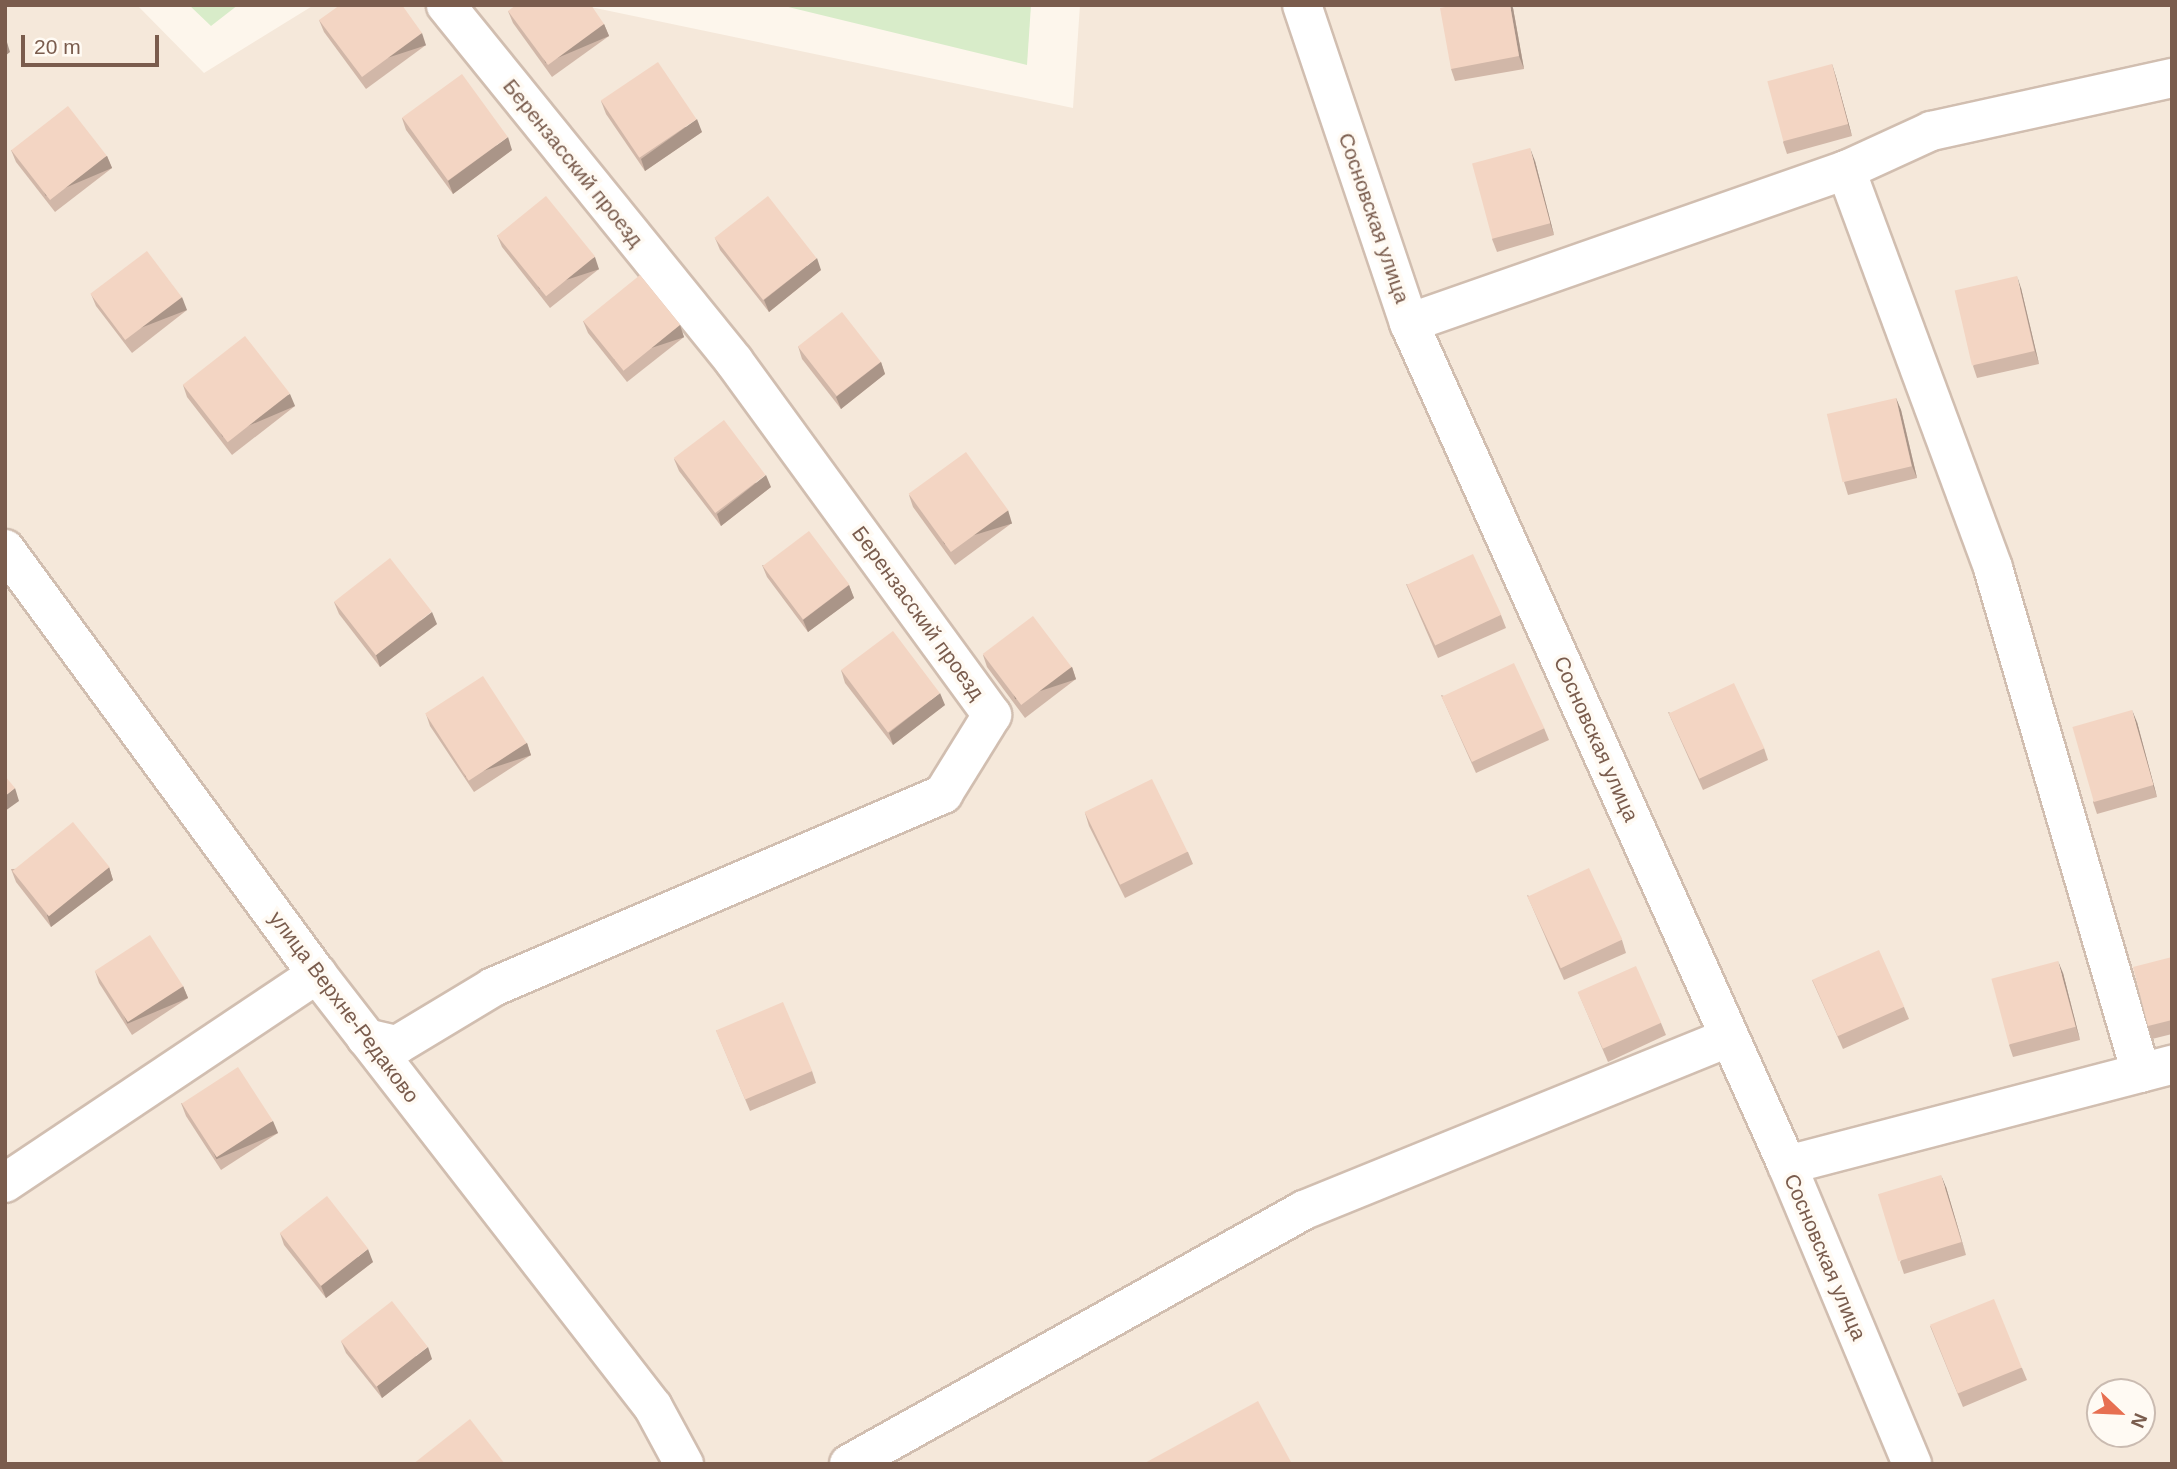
<!DOCTYPE html>
<html>
<head>
<meta charset="utf-8">
<style>
  body { margin:0 }
  #map { position:relative; width:2177px; height:1469px; overflow:hidden; background:#fdf6ec; font-family:Helvetica,sans-serif }
  div>[style] { position:absolute }
  [style*='--x'] { left:calc(var(--x)*1px); top:calc(var(--y)*1px); width:calc(var(--w)*1px); rotate:calc(var(--a)*1deg) }
  .residential>* { inset:0; background:#f5e8da }
  .green>* { inset:0; background:#d8ecc9 }
  .roads { filter:drop-shadow(2px 0 #d1beb0) drop-shadow(-2px 0 #d1beb0) drop-shadow(0 2px #d1beb0) drop-shadow(0 -2px #d1beb0) }
  .minor>* { height:38px; margin:-19px; padding:0 19px; transform-origin:19px; border-radius:19px; background:#fff }
  .wall>* { inset:0; background:#d1b7a8 }
  .shaded-wall>* { inset:0; background:#aa9588; transform-origin:0 0 }
  .building>* { inset:0; background:#f3d5c3; transform-origin:0 0 }
  span { translate:-50% -50%; white-space:nowrap; text-align:center; line-height:1.15; -webkit-text-stroke:7px #fffaf3; paint-order:stroke }
  .street-label { font-size:21px; color:#7a5c4d }
  .frame { position:absolute; inset:0; border:7px solid #7a5c4d; pointer-events:none }
  .north { position:absolute; left:2086px; top:1378px; width:70px; height:70px; box-sizing:border-box; background:#fffaf3; border:2px solid #cabbb1; border-radius:50%; rotate:113deg; font-size:19px; font-weight:700; line-height:28px; text-align:center; color:#7a5c4d }
  .north::after { content:''; display:block; margin:auto; width:24px; height:32px; background:#e76f51; clip-path:polygon(50% 0,100% 100%,50% 72%,0 100%) }
  .scale { position:absolute; left:21px; top:35px; width:138px; height:32px; box-sizing:border-box; border:4px solid #7a5c4d; border-top:0; padding-left:9px; font-size:21px; line-height:24px; white-space:nowrap; color:#7a5c4d; -webkit-text-stroke:5px #fffaf3; paint-order:stroke }
</style>
</head>
<body>
<div id="map">
  <div class="residential">
    <i style="clip-path:polygon(evenodd,5px 5px,137px 5px,204px 73px,314px 5px,581px 5px,1073px 108px,1080px 5px,2172px 5px,2172px 1464px,5px 1464px,5px 5px,2100px 1392px,2142px 1392px,2142px 1434px,2100px 1434px,2100px 1392px)"></i>
  </div>
  <div class="green">
    <i style="clip-path:polygon(189px 5px,238px 5px,211px 26px)"></i>
    <i style="clip-path:polygon(780px 5px,1031px 5px,1027px 65px)"></i>
  </div>
  <div class="roads">
    <div class="minor">
      <i style="--x:1302;--y:5;--w:336;--a:71.4"></i>
      <i style="--x:1409;--y:323;--w:923;--a:65.82"></i>
      <i style="--x:1787;--y:1165;--w:324;--a:67.3"></i>
      <i style="--x:1846;--y:170;--w:424;--a:69.7"></i>
      <i style="--x:1993;--y:568;--w:526;--a:73.67"></i>
      <i style="--x:1409;--y:323;--w:463;--a:-19.3"></i>
      <i style="--x:1846;--y:170;--w:94;--a:-24.6"></i>
      <i style="--x:1931;--y:131;--w:247;--a:-12.4"></i>
      <i style="--x:5;--y:549;--w:527;--a:53.72"></i>
      <i style="--x:317;--y:974;--w:548;--a:52.19"></i>
      <i style="--x:653;--y:1407;--w:65;--a:61.5"></i>
      <i style="--x:366;--y:1038;--w:32;--a:13"></i>
      <i style="--x:397;--y:1045;--w:112;--a:-31.1"></i>
      <i style="--x:493;--y:987;--w:490;--a:-23.2"></i>
      <i style="--x:943;--y:794;--w:93;--a:-58.2"></i>
      <i style="--x:992;--y:715;--w:438;--a:-126.1"></i>
      <i style="--x:734;--y:361;--w:458;--a:-129"></i>
      <i style="--x:1787;--y:1165;--w:398;--a:-14.6"></i>
      <i style="--x:5;--y:1183;--w:376;--a:-33.8"></i>
      <i style="--x:849;--y:1464;--w:521;--a:-29.17"></i>
      <i style="--x:1304;--y:1210;--w:459;--a:-22.1"></i>
    </div>
  </div>
  <div class="wall">
    <i style="clip-path:polygon(1513px 8px,1524px 69px,1455px 81px,1451px 69px)"></i>
    <i style="clip-path:polygon(508px 11px,604px 24px,609px 36px,552px 77px,513px 23px)"></i>
    <i style="clip-path:polygon(319px 20px,426px 45px,366px 89px,324px 32px)"></i>
    <i style="clip-path:polygon(1832px 64px,1836px 77px,1852px 136px,1787px 154px,1783px 142px)"></i>
    <i style="clip-path:polygon(601px 101px,702px 132px,645px 171px,606px 114px)"></i>
    <i style="clip-path:polygon(402px 118px,512px 150px,453px 194px,406px 130px)"></i>
    <i style="clip-path:polygon(11px 150px,107px 156px,112px 168px,55px 212px,16px 162px)"></i>
    <i style="clip-path:polygon(1535px 161px,1554px 235px,1497px 252px,1492px 239px)"></i>
    <i style="clip-path:polygon(497px 235px,599px 269px,550px 308px,502px 247px)"></i>
    <i style="clip-path:polygon(715px 238px,821px 270px,769px 312px,720px 250px)"></i>
    <i style="clip-path:polygon(2021px 288px,2039px 364px,1977px 378px,1973px 366px)"></i>
    <i style="clip-path:polygon(91px 294px,187px 310px,132px 353px,96px 306px)"></i>
    <i style="clip-path:polygon(583px 321px,680px 325px,684px 337px,627px 382px,588px 333px)"></i>
    <i style="clip-path:polygon(798px 346px,881px 362px,885px 374px,841px 409px,802px 359px)"></i>
    <i style="clip-path:polygon(183px 385px,295px 406px,232px 455px,187px 397px)"></i>
    <i style="clip-path:polygon(1896px 398px,1901px 410px,1917px 478px,1848px 495px,1844px 482px)"></i>
    <i style="clip-path:polygon(674px 459px,771px 487px,721px 526px,679px 471px)"></i>
    <i style="clip-path:polygon(909px 495px,1012px 523px,955px 565px,913px 507px)"></i>
    <i style="clip-path:polygon(762px 565px,849px 585px,854px 598px,808px 632px,767px 577px)"></i>
    <i style="clip-path:polygon(1406px 584px,1501px 615px,1506px 628px,1438px 658px)"></i>
    <i style="clip-path:polygon(334px 602px,437px 624px,380px 667px,339px 614px)"></i>
    <i style="clip-path:polygon(983px 655px,1072px 667px,1076px 679px,1025px 718px,987px 667px)"></i>
    <i style="clip-path:polygon(841px 670px,945px 705px,893px 745px,845px 683px)"></i>
    <i style="clip-path:polygon(1441px 695px,1544px 728px,1549px 740px,1476px 773px)"></i>
    <i style="clip-path:polygon(1668px 712px,1764px 748px,1768px 760px,1703px 790px)"></i>
    <i style="clip-path:polygon(426px 714px,527px 743px,531px 755px,474px 792px,430px 726px)"></i>
    <i style="clip-path:polygon(2137px 722px,2157px 797px,2097px 814px,2093px 802px)"></i>
    <i style="clip-path:polygon(1085px 813px,1188px 852px,1193px 864px,1125px 898px,1089px 826px)"></i>
    <i style="clip-path:polygon(109px 867px,113px 880px,51px 927px,16px 882px,11px 869px)"></i>
    <i style="clip-path:polygon(1527px 895px,1622px 940px,1626px 953px,1564px 980px)"></i>
    <i style="clip-path:polygon(2172px 957px,2172px 1034px,2152px 1039px,2148px 1026px)"></i>
    <i style="clip-path:polygon(95px 971px,183px 986px,188px 998px,132px 1035px,99px 983px)"></i>
    <i style="clip-path:polygon(2063px 973px,2080px 1040px,2013px 1057px,2009px 1045px)"></i>
    <i style="clip-path:polygon(1812px 980px,1904px 1007px,1909px 1019px,1843px 1049px)"></i>
    <i style="clip-path:polygon(1578px 992px,1661px 1023px,1666px 1035px,1608px 1062px)"></i>
    <i style="clip-path:polygon(716px 1030px,812px 1071px,816px 1083px,750px 1111px)"></i>
    <i style="clip-path:polygon(181px 1103px,278px 1133px,221px 1170px,186px 1116px)"></i>
    <i style="clip-path:polygon(1946px 1187px,1966px 1255px,1904px 1274px,1900px 1262px)"></i>
    <i style="clip-path:polygon(280px 1233px,373px 1262px,326px 1298px,284px 1245px)"></i>
    <i style="clip-path:polygon(1930px 1326px,2022px 1368px,2027px 1380px,1963px 1407px)"></i>
    <i style="clip-path:polygon(341px 1341px,432px 1359px,382px 1398px,346px 1353px)"></i>
  </div>
  <div class="shaded-wall">
    <i style="clip-path:polygon(1510px 5px,1512px 5px,1513px 8px,1524px 69px,1519px 56px)"></i>
    <i style="left:604px;top:24px;width:13px;height:69px;rotate:67deg"></i>
    <i style="left:422px;top:33px;width:13px;height:74px;rotate:72deg"></i>
    <i style="clip-path:polygon(6px 39px,10px 52px,5px 56px,5px 40px)"></i>
    <i style="clip-path:polygon(1832px 64px,1836px 77px,1852px 136px,1848px 124px)"></i>
    <i style="clip-path:polygon(697px 119px,702px 132px,645px 171px,641px 159px)"></i>
    <i style="clip-path:polygon(508px 137px,512px 150px,453px 194px,448px 181px)"></i>
    <i style="clip-path:polygon(1530px 148px,1535px 161px,1554px 235px,1550px 223px)"></i>
    <i style="left:107px;top:156px;width:13px;height:72px;rotate:67deg"></i>
    <i style="left:595px;top:257px;width:13px;height:63px;rotate:72deg"></i>
    <i style="clip-path:polygon(817px 258px,821px 270px,769px 312px,764px 300px)"></i>
    <i style="clip-path:polygon(2017px 276px,2021px 288px,2039px 364px,2035px 351px)"></i>
    <i style="left:182px;top:297px;width:14px;height:70px;rotate:69deg"></i>
    <i style="left:680px;top:325px;width:13px;height:73px;rotate:72deg"></i>
    <i style="clip-path:polygon(881px 362px,885px 374px,841px 409px,836px 397px)"></i>
    <i style="left:290px;top:394px;width:13px;height:79px;rotate:67deg"></i>
    <i style="clip-path:polygon(1896px 398px,1901px 410px,1917px 478px,1912px 466px)"></i>
    <i style="clip-path:polygon(766px 475px,771px 487px,721px 526px,717px 514px)"></i>
    <i style="left:1008px;top:510px;width:14px;height:71px;rotate:73deg"></i>
    <i style="clip-path:polygon(849px 585px,854px 598px,808px 632px,803px 620px)"></i>
    <i style="clip-path:polygon(432px 612px,437px 624px,380px 667px,376px 655px)"></i>
    <i style="left:1072px;top:667px;width:13px;height:64px;rotate:72deg"></i>
    <i style="clip-path:polygon(940px 693px,945px 705px,893px 745px,889px 733px)"></i>
    <i style="clip-path:polygon(2132px 710px,2137px 722px,2157px 797px,2153px 785px)"></i>
    <i style="left:527px;top:743px;width:13px;height:69px;rotate:72deg"></i>
    <i style="clip-path:polygon(15px 788px,19px 801px,5px 811px,5px 796px)"></i>
    <i style="clip-path:polygon(109px 867px,113px 880px,51px 927px,47px 915px)"></i>
    <i style="clip-path:polygon(2058px 961px,2063px 973px,2080px 1040px,2076px 1027px)"></i>
    <i style="left:183px;top:986px;width:13px;height:66px;rotate:67deg"></i>
    <i style="left:273px;top:1121px;width:13px;height:67px;rotate:67deg"></i>
    <i style="clip-path:polygon(1941px 1175px,1946px 1187px,1966px 1255px,1962px 1242px)"></i>
    <i style="clip-path:polygon(368px 1249px,373px 1262px,326px 1298px,321px 1286px)"></i>
    <i style="clip-path:polygon(428px 1347px,432px 1359px,382px 1398px,377px 1386px)"></i>
  </div>
  <div class="building">
    <i style="clip-path:polygon(340px 5px,402px 5px,422px 33px,362px 77px,319px 20px)"></i>
    <i style="clip-path:polygon(516px 5px,591px 5px,604px 24px,548px 65px,508px 11px)"></i>
    <i style="clip-path:polygon(1456px 5px,1510px 5px,1519px 56px,1451px 69px,1440px 8px)"></i>
    <i style="left:658px;top:62px;width:69px;height:69px;rotate:56deg"></i>
    <i style="left:1832px;top:64px;width:62px;height:67px;rotate:75deg"></i>
    <i style="left:462px;top:74px;width:78px;height:74px;rotate:54deg"></i>
    <i style="left:68px;top:106px;width:63px;height:72px;rotate:52deg"></i>
    <i style="left:1530px;top:148px;width:78px;height:60px;rotate:75deg"></i>
    <i style="left:546px;top:196px;width:78px;height:63px;rotate:51deg"></i>
    <i style="left:768px;top:196px;width:79px;height:68px;rotate:52deg"></i>
    <i style="left:147px;top:251px;width:58px;height:71px;rotate:53deg"></i>
    <i style="left:640px;top:275px;width:64px;height:73px;rotate:51deg"></i>
    <i style="left:2017px;top:276px;width:77px;height:64px;rotate:77deg"></i>
    <i style="left:842px;top:312px;width:63px;height:56px;rotate:52deg"></i>
    <i style="left:245px;top:336px;width:73px;height:79px;rotate:52deg"></i>
    <i style="left:1896px;top:398px;width:70px;height:71px;rotate:77deg"></i>
    <i style="left:724px;top:420px;width:69px;height:63px;rotate:53deg"></i>
    <i style="left:966px;top:452px;width:72px;height:71px;rotate:54deg"></i>
    <i style="left:809px;top:531px;width:67px;height:58px;rotate:53deg"></i>
    <i style="left:1473px;top:554px;width:67px;height:73px;rotate:65deg"></i>
    <i style="left:390px;top:558px;width:68px;height:71px;rotate:52deg"></i>
    <i style="left:1033px;top:616px;width:64px;height:63px;rotate:53deg"></i>
    <i style="left:893px;top:631px;width:78px;height:65px;rotate:53deg"></i>
    <i style="left:1514px;top:663px;width:72px;height:80px;rotate:65deg"></i>
    <i style="left:483px;top:676px;width:80px;height:69px;rotate:57deg"></i>
    <i style="left:1734px;top:683px;width:72px;height:72px;rotate:65deg"></i>
    <i style="left:2132px;top:710px;width:78px;height:62px;rotate:74deg"></i>
    <i style="clip-path:polygon(5px 776px,15px 788px,5px 796px)"></i>
    <i style="left:1152px;top:779px;width:81px;height:75px;rotate:64deg"></i>
    <i style="left:73px;top:822px;width:58px;height:78px;rotate:51deg"></i>
    <i style="left:1589px;top:868px;width:79px;height:68px;rotate:65deg"></i>
    <i style="left:150px;top:935px;width:61px;height:66px;rotate:57deg"></i>
    <i style="left:1879px;top:950px;width:62px;height:73px;rotate:66deg"></i>
    <i style="clip-path:polygon(2172px 957px,2172px 1020px,2148px 1026px,2133px 967px)"></i>
    <i style="left:2058px;top:961px;width:68px;height:69px;rotate:75deg"></i>
    <i style="left:1636px;top:966px;width:62px;height:64px;rotate:66deg"></i>
    <i style="left:783px;top:1002px;width:75px;height:73px;rotate:67deg"></i>
    <i style="left:238px;top:1067px;width:64px;height:67px;rotate:57deg"></i>
    <i style="left:1941px;top:1175px;width:70px;height:66px;rotate:73deg"></i>
    <i style="left:327px;top:1196px;width:67px;height:60px;rotate:52deg"></i>
    <i style="left:1994px;top:1299px;width:74px;height:69px;rotate:68deg"></i>
    <i style="left:392px;top:1301px;width:58px;height:65px;rotate:52deg"></i>
    <i style="clip-path:polygon(1258px 1401px,1291px 1462px,1288px 1464px,1143px 1464px)"></i>
    <i style="clip-path:polygon(470px 1419px,505px 1464px,413px 1464px)"></i>
  </div>
  <div class="street-label">
    <span style="left:573px;top:163px;rotate:51deg">Берензасский проезд</span>
    <span style="left:1374px;top:218px;rotate:71deg">Сосновская улица</span>
    <span style="left:918px;top:613px;rotate:54deg">Берензасский проезд</span>
    <span style="left:1596px;top:739px;rotate:66deg">Сосновская улица</span>
    <span style="left:344px;top:1007px;rotate:53deg">улица Верхне-Редаково</span>
    <span style="left:1825px;top:1257px;rotate:67deg">Сосновская улица</span>
  </div>
  <div class="frame"></div>
  <div class="north">N</div>
  <div class="scale">20 m</div>
</div>
</body>
</html>
